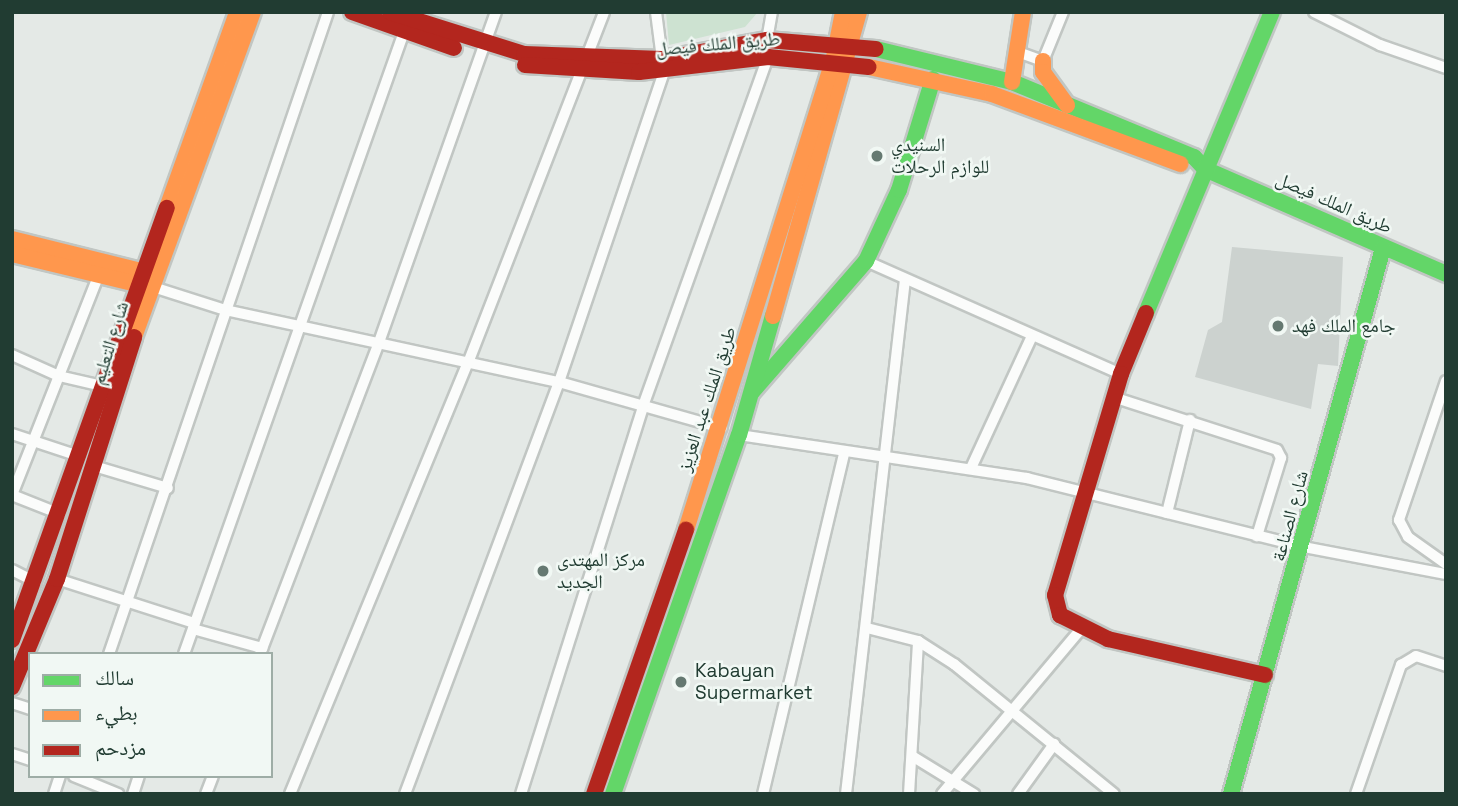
<!DOCTYPE html>
<html>
<head>
<meta charset="utf-8">
<style>
  body { margin:0 }
  #map { position:relative; width:1458px; height:806px; overflow:hidden; background:#e4e9e6; font-family:"Space Grotesk","Noto Naskh Arabic",sans-serif }
  div>[style] { position:absolute }
  [style*='--x'] { left:calc(var(--x)*1px); top:calc(var(--y)*1px); width:calc(var(--w)*1px); rotate:calc(var(--a)*1deg) }
  .green>* { inset:0; background:#cde2d1 }
  .building>* { inset:0; background:#ccd2cf }
  .roads { filter:drop-shadow(2px 0 #c1c6c3) drop-shadow(-2px 0 #c1c6c3) drop-shadow(0 2px #c1c6c3) drop-shadow(0 -2px #c1c6c3) }
  .street>* { height:10px; margin:-5px; padding:0 5px; transform-origin:5px; border-radius:5px; background:#fbfcfb }
  .fast>* { height:16px; margin:-8px; padding:0 8px; transform-origin:8px; border-radius:8px; background:#63d668 }
  .slow>* { height:16px; margin:-8px; padding:0 8px; transform-origin:8px; border-radius:8px; background:#ff974d }
  .jam>* { height:16px; margin:-8px; padding:0 8px; transform-origin:8px; border-radius:8px; background:#b3261e }
  .dots>* { width:19px; height:19px; translate:-50% -50%; box-sizing:border-box; border:4px solid #f1f8f4; border-radius:50% }
  span { translate:-50% -50%; white-space:nowrap; text-align:center; line-height:1.15; -webkit-text-stroke:5px #f1f8f4; paint-order:stroke }
  .street-label { font-size:19px; color:#213c32 }
  .poi-label { font-size:19px; color:#213c32 }
  .left { translate:0 -50%; text-align:left }
  .frame { position:absolute; inset:0; border:14px solid #213c32; pointer-events:none }
  .legend { position:absolute; left:28px; top:652px; width:245px; height:126px; box-sizing:border-box; background:#f1f8f4; border:2px solid #9eada6; margin:0; padding:9px 12px; list-style:none; font-size:21px; color:#213c32 }
  .legend li { display:flex; align-items:center; gap:14px; height:35px }
  .legend b { width:35px; border:2px solid #9eada6 }
</style>
</head>
<body>
<div id="map">
  <div class="green">
    <i style="clip-path:polygon(666px 12px,758px 12px,745px 27px,669px 45px)"></i>
  </div>
  <div class="building">
    <i style="clip-path:polygon(1232px 247px,1343px 257px,1338px 366px,1318px 364px,1311px 409px,1195px 377px,1208px 330px,1222px 322px)"></i>
  </div>
  <div class="roads">
    <div class="street">
      <i style="--x:656;--y:12;--w:47;--a:82.7"></i>
      <i style="--x:1314;--y:12;--w:74;--a:26.6"></i>
      <i style="--x:1380;--y:45;--w:70;--a:19.2"></i>
      <i style="--x:767;--y:40;--w:28;--a:-80"></i>
      <i style="--x:1018;--y:52;--w:27;--a:20"></i>
      <i style="--x:1043;--y:61;--w:53;--a:-67.8"></i>
      <i style="--x:866;--y:261;--w:279;--a:23.9"></i>
      <i style="--x:150;--y:286;--w:79;--a:17.7"></i>
      <i style="--x:225;--y:310;--w:342;--a:12.2"></i>
      <i style="--x:559;--y:382;--w:169;--a:15.8"></i>
      <i style="--x:12;--y:355;--w:51;--a:24.1"></i>
      <i style="--x:59;--y:376;--w:44;--a:13.1"></i>
      <i style="--x:1446;--y:381;--w:147;--a:108.7"></i>
      <i style="--x:1399;--y:520;--w:19;--a:62"></i>
      <i style="--x:1408;--y:537;--w:47;--a:35.4"></i>
      <i style="--x:1113;--y:397;--w:172;--a:17.9"></i>
      <i style="--x:1277;--y:450;--w:9;--a:63"></i>
      <i style="--x:1281;--y:458;--w:82;--a:107.1"></i>
      <i style="--x:12;--y:434;--w:71;--a:18.2"></i>
      <i style="--x:739;--y:435;--w:291;--a:8.5"></i>
      <i style="--x:1027;--y:478;--w:285;--a:14"></i>
      <i style="--x:1304;--y:547;--w:145;--a:10.8"></i>
      <i style="--x:94;--y:466;--w:77;--a:16.6"></i>
      <i style="--x:971;--y:468;--w:145;--a:-65.2"></i>
      <i style="--x:12;--y:495;--w:238;--a:-68.5"></i>
      <i style="--x:12;--y:495;--w:52;--a:21.6"></i>
      <i style="--x:1167;--y:513;--w:96;--a:-76.1"></i>
      <i style="--x:12;--y:570;--w:27;--a:27"></i>
      <i style="--x:57;--y:579;--w:144;--a:17.8"></i>
      <i style="--x:867;--y:628;--w:53;--a:14.3"></i>
      <i style="--x:918;--y:641;--w:43;--a:32.6"></i>
      <i style="--x:954;--y:664;--w:206;--a:39.1"></i>
      <i style="--x:193;--y:629;--w:72;--a:15.4"></i>
      <i style="--x:109;--y:654;--w:678;--a:-71.16"></i>
      <i style="--x:184;--y:654;--w:666;--a:-70.53"></i>
      <i style="--x:260;--y:654;--w:331;--a:-69.1"></i>
      <i style="--x:378;--y:345;--w:353;--a:-70.5"></i>
      <i style="--x:12;--y:703;--w:19;--a:18"></i>
      <i style="--x:12;--y:754;--w:19;--a:18"></i>
      <i style="--x:912;--y:756;--w:73;--a:31.5"></i>
      <i style="--x:74;--y:776;--w:48;--a:22.2"></i>
      <i style="--x:54;--y:794;--w:19;--a:-72"></i>
      <i style="--x:133;--y:794;--w:19;--a:-72"></i>
      <i style="--x:206;--y:794;--w:19;--a:-69"></i>
      <i style="--x:290;--y:794;--w:466;--a:-67.6"></i>
      <i style="--x:468;--y:363;--w:376;--a:-68.8"></i>
      <i style="--x:405;--y:794;--w:440;--a:-69.5"></i>
      <i style="--x:559;--y:382;--w:328;--a:-71.3"></i>
      <i style="--x:521;--y:794;--w:407;--a:-72.5"></i>
      <i style="--x:643;--y:406;--w:371;--a:-70.3"></i>
      <i style="--x:763;--y:794;--w:350;--a:-76.6"></i>
      <i style="--x:846;--y:794;--w:518;--a:-83.46"></i>
      <i style="--x:909;--y:794;--w:153;--a:-86.6"></i>
      <i style="--x:942;--y:794;--w:217;--a:-49.9"></i>
      <i style="--x:1018;--y:794;--w:62;--a:-54.2"></i>
      <i style="--x:1356;--y:794;--w:137;--a:-70.8"></i>
      <i style="--x:1401;--y:665;--w:17;--a:-31"></i>
      <i style="--x:1416;--y:656;--w:32;--a:18"></i>
    </div>
    <div class="fast">
      <i style="--x:876;--y:49;--w:140;--a:13.6"></i>
      <i style="--x:1012;--y:82;--w:197;--a:22.4"></i>
      <i style="--x:1194;--y:157;--w:16;--a:47"></i>
      <i style="--x:1205;--y:169;--w:263;--a:23.5"></i>
      <i style="--x:1146;--y:313;--w:326;--a:-67.3"></i>
      <i style="--x:752;--y:392;--w:174;--a:-49"></i>
      <i style="--x:866;--y:261;--w:78;--a:-65.1"></i>
      <i style="--x:899;--y:190;--w:116;--a:-73"></i>
      <i style="--x:613;--y:794;--w:380;--a:-70.7"></i>
      <i style="--x:739;--y:435;--w:124;--a:-74.1"></i>
      <i style="--x:1231;--y:794;--w:567;--a:-74.44"></i>
    </div>
    <div class="slow">
      <i style="--x:1043;--y:61;--w:11;--a:90"></i>
      <i style="--x:1043;--y:72;--w:41;--a:54"></i>
      <i style="--x:869;--y:67;--w:126;--a:12.4"></i>
      <i style="--x:992;--y:94;--w:201;--a:20.4"></i>
      <i style="--x:1012;--y:82;--w:71;--a:-81.1"></i>
      <i style="--x:167;--y:208;--w:208;--a:-70.3"></i>
      <i style="--x:12;--y:239;--w:133;--a:13.9"></i>
      <i style="--x:12;--y:254;--w:128;--a:13.6"></i>
      <i style="--x:773;--y:316;--w:316;--a:-74.2"></i>
      <i style="--x:134;--y:337;--w:346;--a:-69.9"></i>
      <i style="--x:686;--y:530;--w:491;--a:-72.6"></i>
      <i style="--x:833;--y:62;--w:51;--a:-78.7"></i>
    </div>
    <div class="jam">
      <i style="--x:352;--y:12;--w:108;--a:19.4"></i>
      <i style="--x:390;--y:12;--w:140;--a:17.4"></i>
      <i style="--x:524;--y:54;--w:138;--a:2.1"></i>
      <i style="--x:662;--y:59;--w:107;--a:-10.3"></i>
      <i style="--x:767;--y:40;--w:109;--a:4.7"></i>
      <i style="--x:525;--y:65;--w:114;--a:3.5"></i>
      <i style="--x:639;--y:72;--w:130;--a:-6.6"></i>
      <i style="--x:768;--y:57;--w:101;--a:5.7"></i>
      <i style="--x:1146;--y:313;--w:66;--a:112.3"></i>
      <i style="--x:1121;--y:374;--w:231;--a:106.6"></i>
      <i style="--x:1055;--y:595;--w:21;--a:76"></i>
      <i style="--x:1060;--y:615;--w:54;--a:26.6"></i>
      <i style="--x:1108;--y:639;--w:161;--a:12.9"></i>
      <i style="--x:12;--y:640;--w:459;--a:-70.3"></i>
      <i style="--x:12;--y:687;--w:117;--a:-67.4"></i>
      <i style="--x:57;--y:579;--w:254;--a:-72.3"></i>
      <i style="--x:594;--y:794;--w:280;--a:-70.8"></i>
    </div>
  </div>
  <div class="dots">
    <i style="left:877px;top:156px;background:#657971"></i>
    <i style="left:1278px;top:326px;background:#657971"></i>
    <i style="left:543px;top:571px;background:#657971"></i>
    <i style="left:681px;top:682px;background:#657971"></i>
  </div>
  <div class="street-label">
    <span style="left:718px;top:44px;rotate:-5deg">طريق الملك فيصل</span>
    <span style="left:1334px;top:203px;rotate:24deg">طريق الملك فيصل</span>
    <span style="left:110px;top:343px;rotate:-73deg">شارع التعليم</span>
    <span style="left:707px;top:399px;rotate:-72deg">طريق الملك عبد العزيز</span>
    <span style="left:1290px;top:516px;rotate:-75deg">شارع الصناعة</span>
  </div>
  <div class="poi-label">
    <span class="left" style="left:891px;top:156px">السنيدي<br>للوازم الرحلات</span>
    <span class="left" style="left:1292px;top:326px">جامع الملك فهد</span>
    <span class="left" style="left:557px;top:571px">مركز المهتدى<br>الجديد</span>
    <span class="left" style="left:695px;top:682px">Kabayan<br>Supermarket</span>
  </div>
  <div class="frame"></div>
  <ul class="legend">
  <li><b style="height:9px;background:#63d668"></b>سالك</li>
  <li><b style="height:9px;background:#ff974d"></b>بطيء</li>
  <li><b style="height:9px;background:#b3261e"></b>مزدحم</li>
  </ul>
</div>
</body>
</html>
